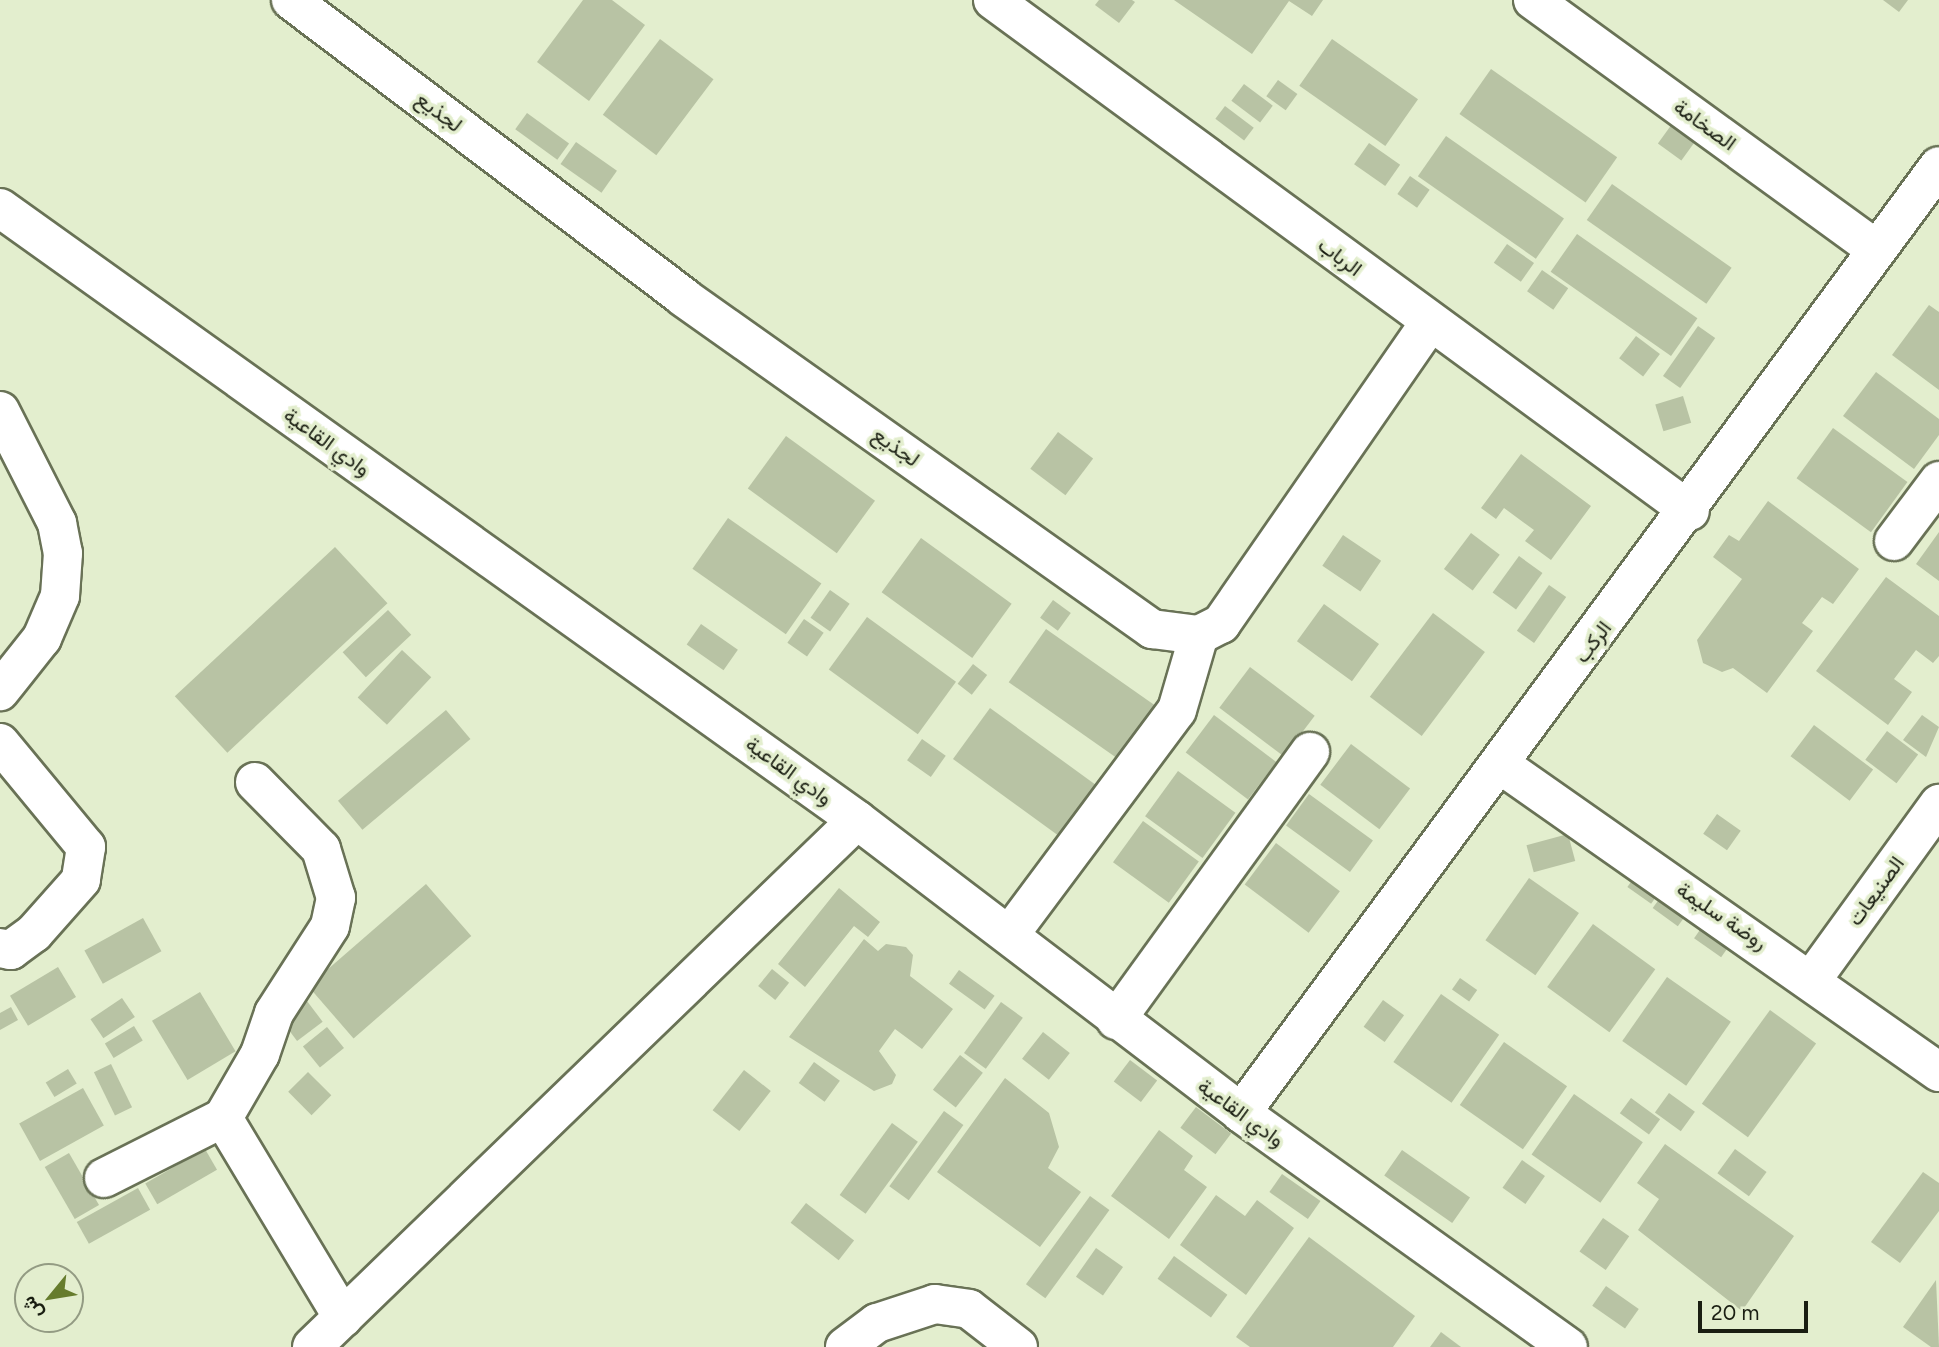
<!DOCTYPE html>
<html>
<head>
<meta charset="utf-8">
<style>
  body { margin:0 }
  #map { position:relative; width:1939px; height:1347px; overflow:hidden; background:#e3eece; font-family:Figtree,Vazirmatn,sans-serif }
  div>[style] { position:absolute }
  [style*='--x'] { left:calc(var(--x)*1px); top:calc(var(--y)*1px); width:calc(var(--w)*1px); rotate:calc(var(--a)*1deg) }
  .building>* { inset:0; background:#b8c3a4; transform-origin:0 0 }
  .roads { filter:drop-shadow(2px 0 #697256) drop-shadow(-2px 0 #697256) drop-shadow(0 2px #697256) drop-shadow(0 -2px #697256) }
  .minor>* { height:38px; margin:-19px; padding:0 19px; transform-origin:19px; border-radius:19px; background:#fff }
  span { translate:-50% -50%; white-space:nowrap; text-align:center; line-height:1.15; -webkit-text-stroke:7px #e3eece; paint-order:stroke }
  .street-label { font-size:21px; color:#1a1e12 }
  .north { position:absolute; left:14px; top:1263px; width:70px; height:70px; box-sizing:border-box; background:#e3eece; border:2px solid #939b83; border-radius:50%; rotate:240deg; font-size:19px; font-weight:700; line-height:28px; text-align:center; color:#1a1e12 }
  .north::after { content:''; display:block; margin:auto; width:24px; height:32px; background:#667c2d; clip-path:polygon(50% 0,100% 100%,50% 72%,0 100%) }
  .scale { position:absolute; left:1698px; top:1301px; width:110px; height:32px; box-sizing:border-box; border:4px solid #1a1e12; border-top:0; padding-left:9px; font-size:21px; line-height:24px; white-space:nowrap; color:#1a1e12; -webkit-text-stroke:5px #e3eece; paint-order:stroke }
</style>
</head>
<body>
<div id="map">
  <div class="building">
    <i style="clip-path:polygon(583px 0,612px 0,645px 25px,589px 101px,537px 62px)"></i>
    <i style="clip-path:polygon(1099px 0,1132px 0,1135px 2px,1119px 23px,1095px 5px)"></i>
    <i style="clip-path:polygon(1174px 0,1323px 0,1312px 16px,1289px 1px,1252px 54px)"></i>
    <i style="clip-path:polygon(1883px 0,1908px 0,1899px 12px)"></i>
    <i style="left:660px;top:39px;width:67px;height:95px;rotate:37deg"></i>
    <i style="left:1332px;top:39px;width:105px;height:57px;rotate:35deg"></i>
    <i style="left:1491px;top:69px;width:154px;height:55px;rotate:35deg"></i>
    <i style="left:1278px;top:80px;width:24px;height:20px;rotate:36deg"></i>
    <i style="left:1244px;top:84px;width:36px;height:21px;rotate:37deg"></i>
    <i style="left:1225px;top:106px;width:36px;height:16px;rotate:37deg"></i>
    <i style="left:527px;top:113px;width:52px;height:20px;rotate:36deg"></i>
    <i style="left:1672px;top:124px;width:29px;height:24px;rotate:36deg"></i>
    <i style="left:1446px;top:136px;width:144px;height:49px;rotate:35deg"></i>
    <i style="left:576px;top:142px;width:50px;height:27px;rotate:35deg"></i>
    <i style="left:1369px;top:143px;width:38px;height:26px;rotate:35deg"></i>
    <i style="left:1410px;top:176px;width:24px;height:22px;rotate:35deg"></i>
    <i style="left:1612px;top:184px;width:146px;height:44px;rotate:35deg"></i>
    <i style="left:1577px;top:234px;width:147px;height:46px;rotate:35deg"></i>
    <i style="left:1507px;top:244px;width:33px;height:23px;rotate:35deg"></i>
    <i style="left:1542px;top:270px;width:32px;height:26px;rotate:35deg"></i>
    <i style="clip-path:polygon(1929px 305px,1939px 312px,1939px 390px,1892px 355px)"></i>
    <i style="left:1698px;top:326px;width:21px;height:61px;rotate:35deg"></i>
    <i style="left:1636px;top:336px;width:30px;height:28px;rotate:37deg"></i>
    <i style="clip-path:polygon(1876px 372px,1939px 419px,1939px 435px,1914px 469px,1843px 416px)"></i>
    <i style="left:1683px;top:396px;width:28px;height:29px;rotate:73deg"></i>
    <i style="left:1833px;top:428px;width:92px;height:62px;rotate:36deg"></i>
    <i style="left:1058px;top:432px;width:44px;height:46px;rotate:37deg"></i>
    <i style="left:786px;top:436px;width:110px;height:65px;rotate:36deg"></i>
    <i style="clip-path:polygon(1521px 454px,1591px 506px,1551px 560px,1525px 541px,1534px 530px,1504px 508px,1496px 519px,1481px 508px)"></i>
    <i style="clip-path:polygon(1768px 501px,1859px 569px,1833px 604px,1822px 597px,1802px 623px,1813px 631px,1767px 693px,1733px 668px,1722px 672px,1703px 663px,1697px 640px,1742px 579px,1713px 557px,1729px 535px,1739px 541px)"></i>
    <i style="left:728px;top:518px;width:114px;height:62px;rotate:35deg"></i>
    <i style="clip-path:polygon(1939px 532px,1939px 581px,1916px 564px)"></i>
    <i style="left:1471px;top:533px;width:36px;height:45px;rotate:37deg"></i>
    <i style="left:1343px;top:535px;width:46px;height:37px;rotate:34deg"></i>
    <i style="left:921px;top:538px;width:112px;height:67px;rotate:36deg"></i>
    <i style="left:335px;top:547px;width:77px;height:219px;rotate:47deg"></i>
    <i style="left:1519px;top:556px;width:29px;height:45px;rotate:36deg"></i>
    <i style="clip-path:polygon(1886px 577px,1939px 616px,1939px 656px,1933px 663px,1916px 650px,1894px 679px,1912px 692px,1888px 725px,1816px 671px)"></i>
    <i style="left:1549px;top:585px;width:21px;height:56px;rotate:35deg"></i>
    <i style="left:830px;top:590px;width:24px;height:34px;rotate:35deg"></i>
    <i style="left:1053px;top:600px;width:22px;height:22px;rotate:36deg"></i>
    <i style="left:1324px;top:604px;width:68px;height:46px;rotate:36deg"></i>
    <i style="left:388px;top:610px;width:34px;height:62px;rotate:47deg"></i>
    <i style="left:1433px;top:613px;width:65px;height:105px;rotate:37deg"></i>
    <i style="left:867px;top:617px;width:110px;height:65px;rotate:36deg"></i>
    <i style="left:804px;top:619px;width:24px;height:29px;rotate:35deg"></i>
    <i style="left:701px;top:624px;width:45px;height:25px;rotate:35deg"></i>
    <i style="left:1046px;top:629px;width:138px;height:65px;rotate:35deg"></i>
    <i style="left:402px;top:650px;width:40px;height:65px;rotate:43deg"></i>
    <i style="left:973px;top:664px;width:18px;height:25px;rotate:38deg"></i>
    <i style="left:1250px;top:667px;width:81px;height:51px;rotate:37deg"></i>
    <i style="left:990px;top:708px;width:145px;height:63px;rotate:36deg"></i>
    <i style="left:446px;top:710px;width:38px;height:141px;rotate:50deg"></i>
    <i style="left:1214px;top:715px;width:78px;height:47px;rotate:37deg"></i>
    <i style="clip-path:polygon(1922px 715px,1939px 727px,1926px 757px,1903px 740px)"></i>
    <i style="left:1814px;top:725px;width:74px;height:39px;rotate:37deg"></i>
    <i style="left:1887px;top:731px;width:39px;height:36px;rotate:37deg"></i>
    <i style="left:922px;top:739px;width:29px;height:26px;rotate:35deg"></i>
    <i style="left:1351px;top:744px;width:74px;height:51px;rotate:37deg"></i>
    <i style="left:1178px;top:771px;width:71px;height:56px;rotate:36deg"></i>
    <i style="left:1309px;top:794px;width:79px;height:39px;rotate:36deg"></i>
    <i style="left:1717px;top:814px;width:29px;height:24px;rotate:35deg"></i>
    <i style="left:1143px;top:821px;width:69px;height:51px;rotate:36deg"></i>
    <i style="left:1568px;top:834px;width:28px;height:43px;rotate:75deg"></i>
    <i style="left:1276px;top:843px;width:80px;height:52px;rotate:37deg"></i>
    <i style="left:1640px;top:869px;width:29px;height:22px;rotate:35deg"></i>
    <i style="left:1529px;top:878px;width:61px;height:76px;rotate:35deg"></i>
    <i style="left:426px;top:884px;width:69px;height:156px;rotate:49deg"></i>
    <i style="left:1668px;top:887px;width:31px;height:26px;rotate:36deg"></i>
    <i style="clip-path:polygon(839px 888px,880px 922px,868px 937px,854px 926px,805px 987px,778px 964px)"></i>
    <i style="left:1709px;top:917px;width:33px;height:26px;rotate:35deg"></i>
    <i style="left:143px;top:918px;width:38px;height:67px;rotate:61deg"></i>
    <i style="left:1593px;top:924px;width:77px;height:78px;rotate:36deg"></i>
    <i style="clip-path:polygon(864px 939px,878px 951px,886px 944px,906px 947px,913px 955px,910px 976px,953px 1009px,922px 1049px,895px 1029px,879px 1051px,896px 1075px,892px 1084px,874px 1091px,789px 1037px)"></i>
    <i style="left:58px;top:967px;width:35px;height:56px;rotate:59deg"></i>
    <i style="left:772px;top:969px;width:22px;height:22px;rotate:39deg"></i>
    <i style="left:959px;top:970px;width:44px;height:17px;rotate:36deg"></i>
    <i style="left:1667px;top:977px;width:78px;height:78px;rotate:35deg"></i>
    <i style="left:1460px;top:978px;width:21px;height:14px;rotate:35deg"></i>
    <i style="left:200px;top:992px;width:69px;height:56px;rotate:59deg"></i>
    <i style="left:1441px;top:994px;width:71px;height:83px;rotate:35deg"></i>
    <i style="left:122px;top:998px;width:23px;height:38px;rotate:56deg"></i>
    <i style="left:1383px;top:1000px;width:26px;height:33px;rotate:36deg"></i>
    <i style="left:307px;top:1001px;width:26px;height:32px;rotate:53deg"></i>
    <i style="left:1001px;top:1002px;width:27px;height:63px;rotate:36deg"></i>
    <i style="clip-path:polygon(11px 1007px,18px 1020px,0 1030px,0 1013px)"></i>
    <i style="left:1770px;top:1010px;width:57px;height:116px;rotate:36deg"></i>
    <i style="left:134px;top:1026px;width:17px;height:34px;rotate:59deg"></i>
    <i style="left:327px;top:1027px;width:27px;height:31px;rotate:51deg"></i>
    <i style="left:1043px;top:1032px;width:34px;height:34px;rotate:38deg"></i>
    <i style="left:1504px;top:1042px;width:77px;height:77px;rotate:35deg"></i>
    <i style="left:960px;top:1055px;width:29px;height:44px;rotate:38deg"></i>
    <i style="left:1130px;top:1060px;width:34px;height:27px;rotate:37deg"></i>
    <i style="left:814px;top:1062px;width:32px;height:26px;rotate:36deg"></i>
    <i style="left:111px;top:1064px;width:48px;height:19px;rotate:64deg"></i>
    <i style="left:68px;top:1069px;width:17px;height:26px;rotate:59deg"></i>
    <i style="left:744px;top:1070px;width:34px;height:51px;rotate:38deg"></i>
    <i style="left:308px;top:1072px;width:33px;height:28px;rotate:45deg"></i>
    <i style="clip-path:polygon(1005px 1078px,1049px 1113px,1059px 1147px,1048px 1168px,1081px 1192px,1040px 1247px,937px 1172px)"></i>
    <i style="left:83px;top:1088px;width:43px;height:73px;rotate:61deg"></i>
    <i style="left:1669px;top:1093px;width:32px;height:24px;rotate:36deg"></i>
    <i style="left:1574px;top:1094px;width:84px;height:74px;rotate:35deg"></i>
    <i style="left:1631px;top:1098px;width:36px;height:19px;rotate:36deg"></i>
    <i style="left:1196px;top:1107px;width:44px;height:26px;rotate:37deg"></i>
    <i style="left:944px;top:1111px;width:24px;height:93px;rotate:36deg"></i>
    <i style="left:892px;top:1123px;width:32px;height:89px;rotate:36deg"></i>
    <i style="clip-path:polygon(1159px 1130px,1193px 1156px,1184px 1170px,1207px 1187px,1169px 1239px,1111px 1196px)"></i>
    <i style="clip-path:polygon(1665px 1144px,1794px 1236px,1742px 1311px,1638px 1230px,1659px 1199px,1637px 1183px)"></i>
    <i style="left:205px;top:1149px;width:24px;height:69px;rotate:60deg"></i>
    <i style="left:1735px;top:1149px;width:39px;height:30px;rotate:36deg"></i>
    <i style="left:1402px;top:1150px;width:83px;height:31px;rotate:35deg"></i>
    <i style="left:69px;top:1153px;width:60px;height:28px;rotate:60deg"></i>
    <i style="left:1522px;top:1160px;width:28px;height:34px;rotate:35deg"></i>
    <i style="clip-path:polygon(1923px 1172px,1939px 1183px,1939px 1211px,1900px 1263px,1871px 1242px)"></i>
    <i style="left:1282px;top:1174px;width:47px;height:22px;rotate:35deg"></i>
    <i style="left:138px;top:1188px;width:25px;height:70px;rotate:61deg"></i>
    <i style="clip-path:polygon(1216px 1195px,1245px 1216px,1257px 1200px,1294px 1228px,1246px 1295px,1180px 1245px)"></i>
    <i style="left:1090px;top:1196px;width:24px;height:109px;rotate:36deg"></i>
    <i style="left:806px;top:1203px;width:61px;height:25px;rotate:38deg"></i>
    <i style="left:1603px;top:1218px;width:32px;height:41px;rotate:35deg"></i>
    <i style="clip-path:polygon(1309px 1237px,1415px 1316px,1393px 1347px,1250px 1347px,1236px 1337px)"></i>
    <i style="left:1096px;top:1248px;width:33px;height:35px;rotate:35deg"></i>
    <i style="left:1174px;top:1256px;width:66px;height:28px;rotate:36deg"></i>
    <i style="clip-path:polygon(1936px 1280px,1939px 1347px,1931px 1347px,1903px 1327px)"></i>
    <i style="left:1606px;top:1286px;width:40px;height:24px;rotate:35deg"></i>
    <i style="clip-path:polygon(1441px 1332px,1461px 1347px,1430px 1347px)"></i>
  </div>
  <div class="roads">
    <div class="minor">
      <i style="--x:291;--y:0;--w:492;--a:37.1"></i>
      <i style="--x:683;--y:297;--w:575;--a:35.29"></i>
      <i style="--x:1152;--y:629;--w:47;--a:7.3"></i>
      <i style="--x:1199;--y:635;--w:25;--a:-27"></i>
      <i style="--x:1221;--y:624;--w:365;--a:-55.3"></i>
      <i style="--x:993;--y:0;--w:864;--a:36.25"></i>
      <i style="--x:1533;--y:0;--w:425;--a:36"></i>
      <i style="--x:0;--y:208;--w:1053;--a:35.53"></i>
      <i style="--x:857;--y:820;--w:483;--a:37.3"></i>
      <i style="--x:1241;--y:1113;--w:402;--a:35.6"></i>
      <i style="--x:0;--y:411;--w:126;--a:63"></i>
      <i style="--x:57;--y:523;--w:31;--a:79"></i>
      <i style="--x:63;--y:553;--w:43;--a:94"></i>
      <i style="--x:60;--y:596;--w:46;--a:113.2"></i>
      <i style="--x:42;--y:638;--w:68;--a:128.4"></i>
      <i style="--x:1894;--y:541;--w:75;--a:-53.1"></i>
      <i style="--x:0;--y:743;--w:135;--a:50.4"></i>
      <i style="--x:86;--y:847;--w:33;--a:99"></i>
      <i style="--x:81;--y:880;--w:71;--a:131.6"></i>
      <i style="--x:34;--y:933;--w:29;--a:144"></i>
      <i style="--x:11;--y:950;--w:11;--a:-170"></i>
      <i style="--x:1501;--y:765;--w:535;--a:35.03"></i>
      <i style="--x:1010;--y:934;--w:279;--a:-53.3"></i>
      <i style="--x:1177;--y:710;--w:78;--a:-73.7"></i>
      <i style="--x:1813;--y:978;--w:215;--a:-54.1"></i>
      <i style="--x:1116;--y:1020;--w:331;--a:-54.1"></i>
      <i style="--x:1241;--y:1113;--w:1176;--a:-53.61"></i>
      <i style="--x:223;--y:1118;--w:74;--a:-60"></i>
      <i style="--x:260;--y:1054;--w:43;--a:-71.1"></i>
      <i style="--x:274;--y:1013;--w:103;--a:-57.2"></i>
      <i style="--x:330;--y:926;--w:29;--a:-78"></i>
      <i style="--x:336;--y:898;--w:51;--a:-107"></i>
      <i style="--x:321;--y:849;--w:94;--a:-134.6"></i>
      <i style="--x:104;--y:1178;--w:133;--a:-26.8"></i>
      <i style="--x:223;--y:1118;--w:233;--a:59"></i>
      <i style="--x:312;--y:1347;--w:758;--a:-44.04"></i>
      <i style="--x:845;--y:1347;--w:40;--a:-37"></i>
      <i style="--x:877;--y:1323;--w:61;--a:-18.1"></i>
      <i style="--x:935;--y:1304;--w:34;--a:8"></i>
      <i style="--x:969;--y:1309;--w:62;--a:37.8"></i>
    </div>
  </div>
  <div class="street-label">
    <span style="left:439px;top:112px;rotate:37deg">لجذيع</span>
    <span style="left:1705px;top:125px;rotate:36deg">الصخامة</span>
    <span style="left:1340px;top:257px;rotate:37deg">الرباب</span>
    <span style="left:327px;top:442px;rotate:36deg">وادي القاعية</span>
    <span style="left:896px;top:447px;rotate:35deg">لجذيع</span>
    <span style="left:1593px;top:642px;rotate:-53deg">الركب</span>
    <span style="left:789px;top:771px;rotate:36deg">وادي القاعية</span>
    <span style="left:1876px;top:891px;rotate:-54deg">الصنيعات</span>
    <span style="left:1722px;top:916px;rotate:34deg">روضة سليمة</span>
    <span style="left:1241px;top:1113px;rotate:36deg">وادي القاعية</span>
  </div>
  <div class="north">ش</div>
  <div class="scale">20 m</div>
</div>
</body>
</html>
